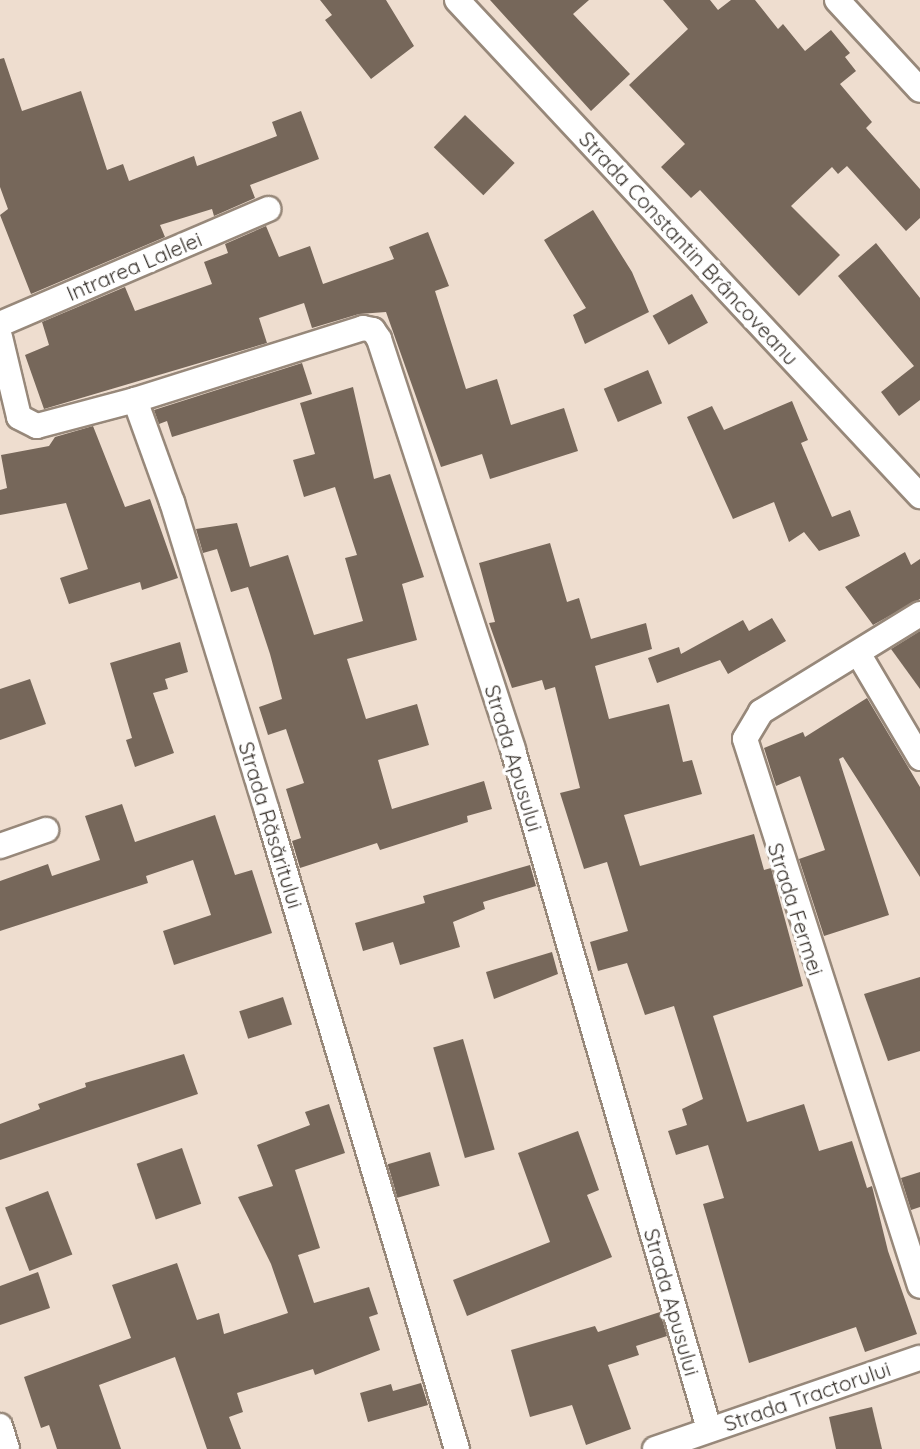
<!DOCTYPE html>
<html>
<head>
<meta charset="utf-8">
<style>
  body { margin:0 }
  #map { position:relative; width:920px; height:1449px; overflow:hidden; background:#eeddcf; font-family:Quicksand,sans-serif }
  div>[style] { position:absolute }
  [style*='--x'] { left:calc(var(--x)*1px); top:calc(var(--y)*1px); width:calc(var(--w)*1px); rotate:calc(var(--a)*1deg) }
  .building>* { inset:0; background:#76675a; transform-origin:0 0 }
  .roads { filter:drop-shadow(2px 0 #97887a) drop-shadow(-2px 0 #97887a) drop-shadow(0 2px #97887a) drop-shadow(0 -2px #97887a) }
  .minor>* { height:24px; margin:-12px; padding:0 12px; transform-origin:12px; border-radius:12px; background:#fff }
  span { translate:-50% -50%; white-space:nowrap; text-align:center; line-height:1.15; -webkit-text-stroke:7px #fff; paint-order:stroke }
  .street-label { font-size:21px; color:#37312b }
</style>
</head>
<body>
<div id="map">
  <div class="building">
    <i style="clip-path:polygon(320px 0,386px 0,414px 46px,371px 79px,325px 20px,332px 15px)"></i>
    <i style="clip-path:polygon(490px 0,589px 0,573px 14px,630px 74px,591px 111px)"></i>
    <i style="clip-path:polygon(663px 0,710px 0,718px 10px,731px 0,755px 0,778px 29px,783px 24px,805px 51px,831px 30px,850px 53px,845px 57px,856px 71px,840px 84px,872px 122px,866px 128px,920px 189px,920px 218px,906px 231px,847px 166px,838px 174px,832px 167px,791px 206px,840px 255px,799px 296px,700px 190px,691px 198px,661px 167px,685px 144px,629px 85px,688px 29px)"></i>
    <i style="clip-path:polygon(4px 58px,22px 111px,81px 91px,107px 170px,123px 164px,129px 181px,194px 156px,197px 166px,277px 136px,272px 122px,301px 111px,319px 159px,250px 185px,255px 198px,214px 216px,212px 209px,160px 225px,165px 237px,31px 294px,0 215px,8px 209px,0 187px,0 59px)"></i>
    <i style="left:465px;top:115px;width:69px;height:45px;rotate:44deg"></i>
    <i style="clip-path:polygon(593px 210px,632px 272px,649px 312px,585px 344px,573px 315px,586px 308px,544px 240px)"></i>
    <i style="clip-path:polygon(266px 226px,279px 257px,310px 246px,323px 284px,394px 259px,389px 247px,428px 232px,449px 286px,435px 291px,466px 389px,497px 379px,511px 425px,564px 408px,578px 451px,490px 479px,482px 454px,441px 467px,386px 312px,359px 314px,312px 328px,304px 303px,259px 318px,267px 343px,44px 409px,25px 355px,49px 345px,42px 322px,125px 287px,135px 311px,212px 284px,204px 262px,228px 253px,225px 244px)"></i>
    <i style="clip-path:polygon(876px 243px,920px 298px,920px 400px,899px 416px,881px 392px,914px 366px,838px 276px)"></i>
    <i style="left:692px;top:294px;width:33px;height:45px;rotate:61deg"></i>
    <i style="clip-path:polygon(302px 363px,312px 394px,172px 437px,167px 421px,159px 424px,154px 410px)"></i>
    <i style="left:648px;top:370px;width:36px;height:48px;rotate:67deg"></i>
    <i style="clip-path:polygon(353px 387px,374px 479px,390px 474px,424px 577px,402px 584px,417px 640px,347px 659px,366px 719px,417px 704px,429px 745px,378px 760px,392px 809px,484px 781px,492px 809px,467px 816px,468px 822px,380px 850px,377px 843px,300px 868px,292px 841px,301px 838px,286px 789px,304px 783px,286px 729px,268px 735px,259px 707px,282px 699px,270px 654px,248px 587px,231px 592px,217px 549px,203px 553px,196px 529px,237px 523px,250px 567px,288px 555px,314px 635px,363px 621px,345px 558px,357px 555px,335px 487px,304px 497px,293px 460px,315px 454px,300px 403px)"></i>
    <i style="clip-path:polygon(792px 401px,808px 440px,801px 443px,832px 517px,850px 510px,860px 536px,819px 551px,804px 532px,789px 542px,774px 502px,733px 519px,687px 417px,712px 406px,724px 430px)"></i>
    <i style="clip-path:polygon(93px 426px,125px 507px,150px 499px,178px 578px,142px 590px,140px 582px,69px 604px,60px 578px,88px 569px,66px 503px,0 515px,0 490px,7px 488px,1px 455px,49px 446px,55px 437px)"></i>
    <i style="clip-path:polygon(550px 543px,567px 602px,579px 598px,591px 639px,646px 623px,652px 649px,595px 666px,609px 719px,669px 704px,683px 762px,692px 760px,702px 794px,624px 815px,640px 866px,754px 834px,764px 870px,771px 868px,803px 986px,713px 1016px,747px 1122px,804px 1104px,819px 1151px,852px 1141px,867px 1188px,872px 1186px,888px 1251px,917px 1334px,865px 1352px,856px 1327px,749px 1363px,703px 1204px,724px 1198px,708px 1145px,676px 1155px,668px 1131px,687px 1125px,682px 1109px,703px 1099px,674px 1006px,645px 1015px,627px 963px,598px 971px,590px 942px,628px 931px,607px 862px,584px 869px,560px 793px,580px 788px,555px 687px,545px 690px,542px 680px,512px 688px,489px 623px,495px 622px,479px 563px)"></i>
    <i style="clip-path:polygon(905px 552px,911px 565px,920px 559px,920px 599px,873px 625px,845px 587px)"></i>
    <i style="clip-path:polygon(772px 618px,786px 641px,728px 674px,720px 660px,657px 683px,648px 658px,679px 647px,681px 654px,743px 620px,749px 631px)"></i>
    <i style="clip-path:polygon(920px 631px,920px 689px,891px 649px)"></i>
    <i style="clip-path:polygon(180px 642px,188px 672px,165px 679px,168px 689px,153px 693px,174px 753px,135px 767px,126px 740px,132px 738px,110px 663px)"></i>
    <i style="clip-path:polygon(30px 679px,46px 724px,0 740px,0 689px)"></i>
    <i style="clip-path:polygon(867px 698px,920px 787px,920px 877px,843px 757px,839px 759px,889px 915px,824px 936px,799px 859px,825px 850px,800px 776px,776px 786px,764px 748px,803px 732px,805px 737px)"></i>
    <i style="clip-path:polygon(122px 804px,135px 842px,215px 815px,235px 875px,252px 870px,272px 933px,174px 965px,163px 931px,211px 915px,193px 860px,146px 876px,148px 883px,0 931px,0 881px,48px 864px,52px 876px,100px 860px,85px 816px)"></i>
    <i style="clip-path:polygon(530px 865px,536px 886px,483px 902px,485px 909px,453px 922px,460px 947px,400px 965px,393px 942px,363px 951px,355px 923px,425px 903px,423px 896px)"></i>
    <i style="clip-path:polygon(552px 952px,558px 974px,494px 999px,486px 972px)"></i>
    <i style="clip-path:polygon(920px 977px,920px 1051px,888px 1061px,864px 994px)"></i>
    <i style="left:283px;top:997px;width:29px;height:46px;rotate:72deg"></i>
    <i style="left:463px;top:1039px;width:115px;height:31px;rotate:74deg"></i>
    <i style="clip-path:polygon(184px 1054px,198px 1094px,0 1160px,0 1124px,40px 1109px,38px 1104px,86px 1087px,85px 1083px)"></i>
    <i style="clip-path:polygon(329px 1104px,345px 1153px,295px 1170px,320px 1248px,298px 1255px,314px 1303px,369px 1287px,378px 1314px,369px 1317px,380px 1350px,315px 1375px,313px 1369px,237px 1393px,243px 1412px,229px 1417px,241px 1449px,207px 1449px,175px 1357px,99px 1385px,121px 1449px,57px 1449px,49px 1425px,41px 1428px,24px 1377px,131px 1338px,112px 1285px,177px 1263px,197px 1320px,219px 1313px,224px 1334px,288px 1313px,271px 1264px,238px 1197px,273px 1186px,257px 1145px,310px 1125px,305px 1112px)"></i>
    <i style="clip-path:polygon(578px 1131px,599px 1190px,587px 1195px,612px 1257px,467px 1316px,453px 1280px,550px 1242px,518px 1153px)"></i>
    <i style="left:182px;top:1148px;width:59px;height:48px;rotate:71deg"></i>
    <i style="left:430px;top:1152px;width:35px;height:44px;rotate:74deg"></i>
    <i style="clip-path:polygon(920px 1172px,920px 1207px,911px 1210px,901px 1178px)"></i>
    <i style="left:48px;top:1191px;width:68px;height:46px;rotate:69deg"></i>
    <i style="clip-path:polygon(38px 1272px,50px 1308px,0 1325px,0 1286px)"></i>
    <i style="clip-path:polygon(660px 1312px,667px 1336px,636px 1346px,639px 1355px,608px 1365px,631px 1429px,586px 1445px,572px 1405px,530px 1417px,511px 1350px,595px 1326px,598px 1332px)"></i>
    <i style="clip-path:polygon(421px 1383px,428px 1405px,368px 1422px,360px 1393px,391px 1384px,393px 1391px)"></i>
    <i style="clip-path:polygon(872px 1407px,882px 1449px,836px 1449px,829px 1417px)"></i>
  </div>
  <div class="roads">
    <div class="minor">
      <i style="--x:457;--y:0;--w:679;--a:46.97"></i>
      <i style="--x:837;--y:0;--w:122;--a:47.3"></i>
      <i style="--x:0;--y:324;--w:292;--a:-23.2"></i>
      <i style="--x:0;--y:337;--w:82;--a:76.6"></i>
      <i style="--x:19;--y:417;--w:20;--a:27"></i>
      <i style="--x:37;--y:426;--w:101;--a:-14.9"></i>
      <i style="--x:135;--y:400;--w:239;--a:-17.5"></i>
      <i style="--x:363;--y:328;--w:10;--a:11"></i>
      <i style="--x:373;--y:330;--w:11;--a:56"></i>
      <i style="--x:379;--y:339;--w:432;--a:71.9"></i>
      <i style="--x:513;--y:750;--w:707;--a:73.9"></i>
      <i style="--x:135;--y:400;--w:109;--a:70.1"></i>
      <i style="--x:172;--y:502;--w:323;--a:72.9"></i>
      <i style="--x:267;--y:811;--w:666;--a:73.42"></i>
      <i style="--x:920;--y:614;--w:187;--a:148.4"></i>
      <i style="--x:761;--y:712;--w:31;--a:121"></i>
      <i style="--x:745;--y:739;--w:574;--a:72.26"></i>
      <i style="--x:858;--y:653;--w:122;--a:59.4"></i>
      <i style="--x:0;--y:846;--w:49;--a:-19.2"></i>
      <i style="--x:0;--y:1426;--w:24;--a:73"></i>
      <i style="--x:655;--y:1449;--w:280;--a:-19"></i>
    </div>
  </div>
  <div class="street-label">
    <span style="left:689px;top:248px;rotate:47deg">Strada Constantin Brâncoveanu</span>
    <span style="left:134px;top:266px;rotate:-23deg">Intrarea Lalelei</span>
    <span style="left:514px;top:758px;rotate:73deg">Strada Apusului</span>
    <span style="left:271px;top:825px;rotate:73deg">Strada Răsăritului</span>
    <span style="left:796px;top:909px;rotate:72deg">Strada Fermei</span>
    <span style="left:672px;top:1302px;rotate:74deg">Strada Apusului</span>
    <span style="left:807px;top:1396px;rotate:-19deg">Strada Tractorului</span>
  </div>
</div>
</body>
</html>
